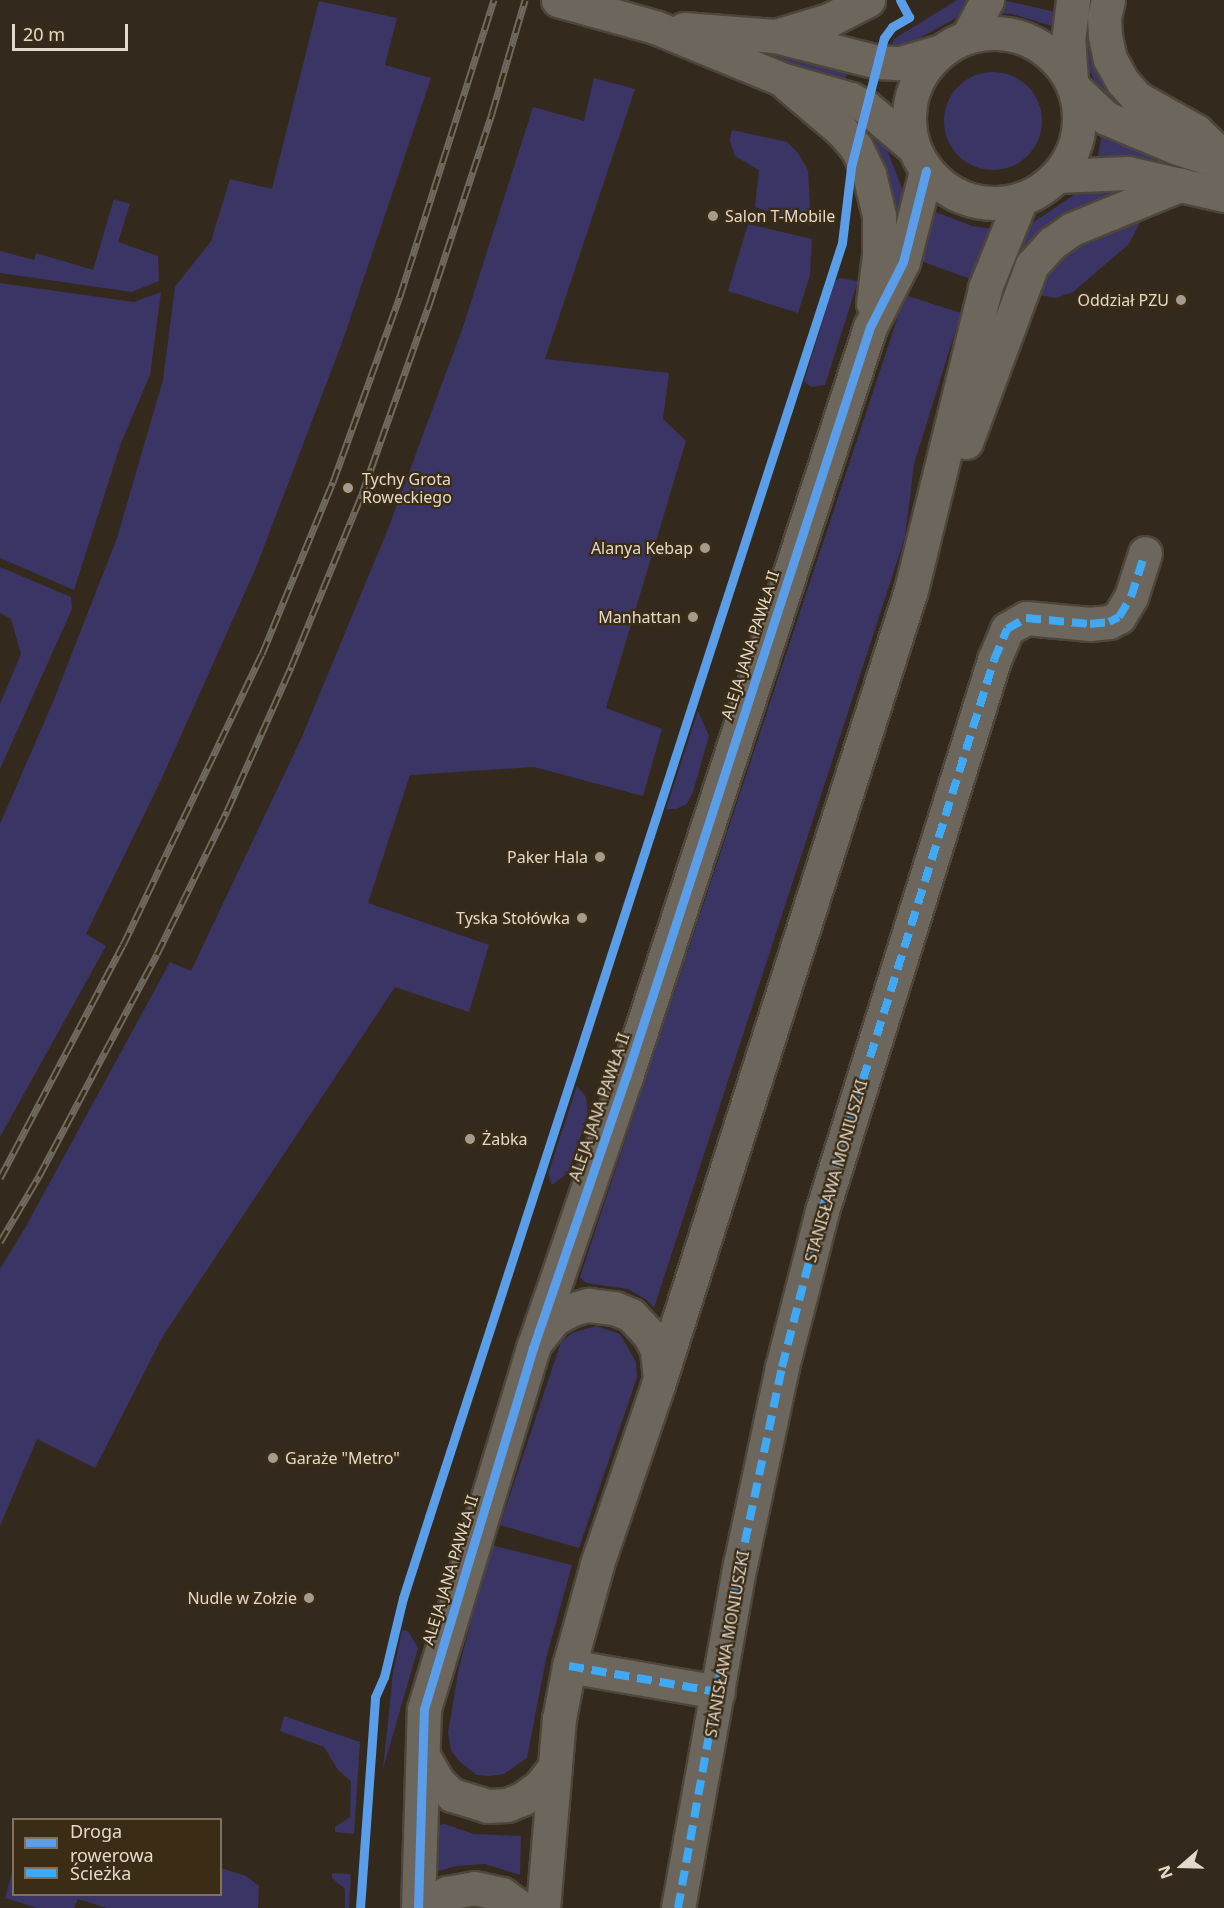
<!DOCTYPE html>
<html>
<head>
<meta charset="utf-8">
<style>
  body { margin:0 }
  #map { position:relative; width:1224px; height:1908px; overflow:hidden; background:#332a1d; font-family:"Noto Sans",sans-serif }
  div>[style] { position:absolute }
  [style*='--x'] { left:calc(var(--x)*1px); top:calc(var(--y)*1px); width:calc(var(--w)*1px); rotate:calc(var(--a)*1deg) }
  .green>* { inset:0; background:#3a3564 }
  .round { border-radius:50% }
  .roads { filter:drop-shadow(2px 0 #4e463b) drop-shadow(-2px 0 #4e463b) drop-shadow(0 2px #4e463b) drop-shadow(0 -2px #4e463b) }
  .minor>* { height:33px; margin:-16.5px; padding:0 16.5px; transform-origin:16.5px; border-radius:16.5px; background:#6c665d }
  .tertiary>* { height:33px; margin:-16.5px; padding:0 16.5px; transform-origin:16.5px; border-radius:16.5px; background:#6c665d }
  .tertiary>.ring { margin:-16.5px; padding:0; box-sizing:content-box; background:none; border:33px solid #6c665d; border-radius:50% }
  .rail>* { height:7px; margin-top:-3.5px; transform-origin:0; background:repeating-linear-gradient(90deg,#3b2c15 0 14px,#6f695f 0 28px); box-sizing:border-box; border-block:2px solid #6f695f }
  .quiet>* { height:8px; margin-top:-4px; transform-origin:0; background:repeating-linear-gradient(90deg,#3fa9f5 0 15px,transparent 0 23px) }
  .cycleway>* { height:9px; margin:-4.5px; padding:0 4.5px; transform-origin:4.5px; border-radius:4.5px; background:#5a9eea }
  .dots>* { width:16px; height:16px; translate:-50% -50%; box-sizing:border-box; border:3px solid #3b2c15; border-radius:50% }
  span { translate:-50% -50%; white-space:nowrap; text-align:center; line-height:1.15; -webkit-text-stroke:4.5px #3b2c15; paint-order:stroke }
  .poi-label { font-size:16px; color:#e2d8cb }
  .left { translate:0 -50%; text-align:left }
  .right { translate:-100% -50%; text-align:right }
  .street-label { font-size:16px; color:#e2d8cb }
  .legend { position:absolute; left:12px; top:1818px; width:210px; height:78px; box-sizing:border-box; background:#3b2c15; border:2px solid #7e715e; margin:0; padding:8px 10px; list-style:none; font-size:18px; color:#e2d8cb }
  .legend li { display:flex; align-items:center; gap:12px; height:30px }
  .legend b { width:30px; border:2px solid #7e715e }
  .north { position:absolute; left:1152px; top:1836px; width:60px; height:60px; -webkit-text-stroke:4px #3b2c15; paint-order:stroke; rotate:250deg; font-size:16px; font-weight:700; line-height:24px; text-align:center; color:#e2d8cb }
  .north::after { content:''; display:block; margin:auto; width:21px; height:27px; background:#e2d8cb; clip-path:polygon(50% 0,100% 100%,50% 72%,0 100%) }
  .scale { position:absolute; left:12px; top:24px; width:116px; height:27px; box-sizing:border-box; border:3px solid #e2d8cb; border-top:0; padding-left:8px; font-size:18px; line-height:21px; white-space:nowrap; color:#e2d8cb; -webkit-text-stroke:4px #3b2c15; paint-order:stroke }
</style>
</head>
<body>
<div id="map">
  <div class="green">
    <i style="clip-path:polygon(957px 0,973px 0,958px 17px,907px 45px,891px 47px,894px 39px)"></i>
    <i style="clip-path:polygon(1003px 0,1056px 12px,1052px 26px,1012px 14px,997px 13px)"></i>
    <i style="clip-path:polygon(319px 1px,397px 18px,385px 65px,431px 78px,343px 340px,255px 570px,161px 780px,86px 934px,106px 946px,0 1137px,0 824px,53px 702px,117px 538px,163px 380px,175px 287px,211px 241px,230px 179px,272px 189px)"></i>
    <i style="clip-path:polygon(1080px 18px,1092px 21px,1138px 117px,1134px 123px,1098px 89px,1081px 51px)"></i>
    <i style="clip-path:polygon(756px 48px,848px 70px,843px 85px,757px 60px)"></i>
    <i class="round" style="left:944px;top:72px;width:98px;height:98px"></i>
    <i style="clip-path:polygon(594px 78px,635px 89px,545px 359px,669px 373px,663px 419px,686px 441px,606px 708px,662px 729px,643px 796px,534px 767px,410px 775px,368px 903px,489px 945px,469px 1012px,395px 987px,163px 1336px,95px 1468px,37px 1439px,0 1526px,0 1269px,25px 1228px,170px 962px,191px 971px,301px 739px,388px 529px,463px 327px,533px 107px,584px 121px)"></i>
    <i style="clip-path:polygon(870px 125px,884px 142px,903px 191px,904px 210px,897px 235px,866px 144px)"></i>
    <i style="clip-path:polygon(732px 130px,787px 142px,798px 153px,808px 170px,811px 225px,755px 207px,759px 170px,735px 156px,730px 141px)"></i>
    <i style="clip-path:polygon(1102px 133px,1128px 146px,1162px 156px,1160px 167px,1097px 161px)"></i>
    <i style="clip-path:polygon(1128px 188px,1009px 286px,998px 284px,1026px 227px,1080px 191px)"></i>
    <i style="clip-path:polygon(114px 199px,130px 204px,118px 242px,158px 256px,159px 281px,132px 292px,0 273px,0 251px,34px 260px,36px 253px,93px 270px)"></i>
    <i style="clip-path:polygon(930px 210px,972px 226px,993px 229px,973px 280px,918px 260px,928px 230px)"></i>
    <i style="clip-path:polygon(1143px 216px,1129px 244px,1073px 292px,1056px 298px,1033px 294px,1057px 253px)"></i>
    <i style="clip-path:polygon(748px 224px,812px 239px,810px 275px,798px 313px,728px 291px)"></i>
    <i style="clip-path:polygon(840px 278px,858px 281px,825px 385px,811px 387px,804px 381px,835px 281px)"></i>
    <i style="clip-path:polygon(0 283px,134px 302px,161px 292px,150px 375px,121px 443px,74px 590px,0 558px)"></i>
    <i style="clip-path:polygon(905px 295px,961px 313px,914px 464px,905px 537px,654px 1308px,647px 1300px,628px 1289px,586px 1283px,580px 1277px)"></i>
    <i style="clip-path:polygon(0 567px,71px 597px,72px 609px,0 769px,0 704px,21px 654px,11px 619px,0 613px)"></i>
    <i style="clip-path:polygon(698px 711px,709px 736px,693px 792px,687px 804px,676px 809px,666px 809px)"></i>
    <i style="clip-path:polygon(577px 1086px,586px 1097px,588px 1115px,568px 1173px,552px 1185px,548px 1174px)"></i>
    <i style="clip-path:polygon(596px 1326px,620px 1334px,636px 1362px,637px 1377px,579px 1548px,500px 1525px,561px 1342px,572px 1333px)"></i>
    <i style="clip-path:polygon(491px 1545px,572px 1565px,546px 1659px,527px 1758px,504px 1774px,489px 1776px,477px 1775px,460px 1762px,451px 1750px,448px 1733px,459px 1667px)"></i>
    <i style="clip-path:polygon(402px 1630px,408px 1631px,418px 1648px,383px 1769px,393px 1673px)"></i>
    <i style="clip-path:polygon(284px 1716px,360px 1742px,354px 1834px,335px 1832px,335px 1827px,350px 1817px,351px 1781px,338px 1770px,324px 1747px,280px 1731px)"></i>
    <i style="clip-path:polygon(445px 1824px,473px 1834px,521px 1836px,520px 1875px,485px 1864px,456px 1866px,439px 1871px,436px 1864px,438px 1831px,440px 1825px)"></i>
    <i style="clip-path:polygon(221px 1868px,246px 1876px,259px 1886px,258px 1908px,107px 1908px,78px 1899px,74px 1908px,37px 1908px,5px 1898px,12px 1873px,14px 1894px,220px 1894px)"></i>
    <i style="clip-path:polygon(332px 1873px,351px 1874px,349px 1908px,345px 1908px,345px 1889px,332px 1878px)"></i>
  </div>
  <div class="roads">
    <div class="minor">
      <i style="--x:569;--y:1666;--w:151;--a:9.9"></i>
      <i style="--x:678;--y:1908;--w:349;--a:-79.8"></i>
      <i style="--x:740;--y:1565;--w:202;--a:-78"></i>
      <i style="--x:782;--y:1367;--w:161;--a:-75.6"></i>
      <i style="--x:822;--y:1211;--w:577;--a:-72.66"></i>
      <i style="--x:994;--y:660;--w:34;--a:-67"></i>
      <i style="--x:1007;--y:629;--w:22;--a:-30"></i>
      <i style="--x:1026;--y:618;--w:64;--a:5.4"></i>
      <i style="--x:1090;--y:624;--w:19;--a:-6"></i>
      <i style="--x:1109;--y:622;--w:11;--a:-27"></i>
      <i style="--x:1119;--y:617;--w:23;--a:-59"></i>
      <i style="--x:1131;--y:597;--w:46;--a:-72.3"></i>
    </div>
    <div class="tertiary">
      <i style="--x:558;--y:0;--w:101;--a:15.6"></i>
      <i style="--x:655;--y:27;--w:136;--a:22.4"></i>
      <i style="--x:781;--y:79;--w:73;--a:15.9"></i>
      <i style="--x:851;--y:99;--w:17;--a:28"></i>
      <i style="--x:866;--y:107;--w:62;--a:40.4"></i>
      <i style="--x:1108;--y:0;--w:18;--a:103"></i>
      <i style="--x:1104;--y:18;--w:18;--a:87"></i>
      <i style="--x:1105;--y:36;--w:24;--a:78"></i>
      <i style="--x:1110;--y:59;--w:26;--a:61"></i>
      <i style="--x:1123;--y:82;--w:21;--a:49"></i>
      <i style="--x:1137;--y:98;--w:68;--a:29.2"></i>
      <i style="--x:1196;--y:131;--w:39;--a:44"></i>
      <i style="--x:684;--y:29;--w:91;--a:4.4"></i>
      <i style="--x:775;--y:36;--w:106;--a:14.2"></i>
      <i style="--x:878;--y:62;--w:22;--a:3"></i>
      <i style="--x:900;--y:63;--w:40;--a:-16"></i>
      <i class="ring" style="left:909px;top:33px;width:137px;height:137px"></i>
      <i style="--x:775;--y:36;--w:56;--a:-16.5"></i>
      <i style="--x:829;--y:20;--w:44;--a:-27.1"></i>
      <i style="--x:968;--y:36;--w:41;--a:-62.2"></i>
      <i style="--x:1071;--y:80;--w:39;--a:-94"></i>
      <i style="--x:1068;--y:41;--w:41;--a:-83"></i>
      <i style="--x:788;--y:85;--w:71;--a:40.4"></i>
      <i style="--x:842;--y:131;--w:21;--a:49"></i>
      <i style="--x:856;--y:147;--w:30;--a:64"></i>
      <i style="--x:869;--y:174;--w:42;--a:76.3"></i>
      <i style="--x:879;--y:215;--w:40;--a:90"></i>
      <i style="--x:879;--y:255;--w:49;--a:97"></i>
      <i style="--x:1074;--y:88;--w:44;--a:43.2"></i>
      <i style="--x:1106;--y:118;--w:75;--a:22.8"></i>
      <i style="--x:1175;--y:147;--w:52;--a:18.1"></i>
      <i style="--x:1057;--y:176;--w:71;--a:-2.4"></i>
      <i style="--x:1128;--y:173;--w:98;--a:12.9"></i>
      <i style="--x:966;--y:442;--w:189;--a:-69.6"></i>
      <i style="--x:1032;--y:265;--w:30;--a:-48"></i>
      <i style="--x:1052;--y:243;--w:24;--a:-35"></i>
      <i style="--x:1072;--y:229;--w:117;--a:-22.2"></i>
      <i style="--x:538;--y:1339;--w:26;--a:-51"></i>
      <i style="--x:554;--y:1319;--w:18;--a:-29"></i>
      <i style="--x:570;--y:1310;--w:19;--a:-16"></i>
      <i style="--x:588;--y:1305;--w:26;--a:7"></i>
      <i style="--x:614;--y:1308;--w:18;--a:22"></i>
      <i style="--x:631;--y:1315;--w:26;--a:47"></i>
      <i style="--x:649;--y:1334;--w:18;--a:63"></i>
      <i style="--x:657;--y:1350;--w:27;--a:84"></i>
      <i style="--x:423;--y:1756;--w:30;--a:60"></i>
      <i style="--x:438;--y:1782;--w:19;--a:43"></i>
      <i style="--x:452;--y:1795;--w:37;--a:17"></i>
      <i style="--x:487;--y:1806;--w:20;--a:-3"></i>
      <i style="--x:507;--y:1805;--w:18;--a:-22"></i>
      <i style="--x:524;--y:1798;--w:20;--a:-37"></i>
      <i style="--x:540;--y:1786;--w:24;--a:-52"></i>
      <i style="--x:418;--y:1908;--w:199;--a:-88.3"></i>
      <i style="--x:424;--y:1709;--w:377;--a:-73.2"></i>
      <i style="--x:533;--y:1348;--w:287;--a:-71.1"></i>
      <i style="--x:626;--y:1077;--w:789;--a:-71.98"></i>
      <i style="--x:870;--y:327;--w:73;--a:-63.1"></i>
      <i style="--x:903;--y:262;--w:94;--a:-75.8"></i>
      <i style="--x:429;--y:1908;--w:23;--a:-40"></i>
      <i style="--x:447;--y:1893;--w:27;--a:-10"></i>
      <i style="--x:474;--y:1888;--w:29;--a:12"></i>
      <i style="--x:502;--y:1894;--w:24;--a:36"></i>
      <i style="--x:543;--y:1908;--w:190;--a:-85.2"></i>
      <i style="--x:559;--y:1719;--w:54;--a:-79.3"></i>
      <i style="--x:569;--y:1666;--w:106;--a:-74.6"></i>
      <i style="--x:597;--y:1564;--w:189;--a:-71.2"></i>
      <i style="--x:658;--y:1385;--w:834;--a:-72.35"></i>
      <i style="--x:911;--y:590;--w:311;--a:-76.2"></i>
      <i style="--x:985;--y:288;--w:96;--a:-68"></i>
    </div>
  </div>
  <div class="rail">
    <i style="--x:0;--y:1178;--w:263;--a:-62.2"></i>
    <i style="--x:123;--y:945;--w:322;--a:-64.5"></i>
    <i style="--x:262;--y:654;--w:186;--a:-67.6"></i>
    <i style="--x:333;--y:482;--w:198;--a:-70.2"></i>
    <i style="--x:400;--y:296;--w:311;--a:-72.4"></i>
    <i style="--x:0;--y:1242;--w:77;--a:-59.4"></i>
    <i style="--x:39;--y:1176;--w:251;--a:-62"></i>
    <i style="--x:157;--y:954;--w:159;--a:-63.9"></i>
    <i style="--x:227;--y:811;--w:158;--a:-66"></i>
    <i style="--x:291;--y:667;--w:187;--a:-67.7"></i>
    <i style="--x:362;--y:494;--w:201;--a:-70.5"></i>
    <i style="--x:429;--y:305;--w:202;--a:-71.8"></i>
    <i style="--x:492;--y:113;--w:118;--a:-73.7"></i>
  </div>
  <div class="quiet">
    <i style="--x:569;--y:1666;--w:151;--a:9.9"></i>
    <i style="--x:678;--y:1908;--w:349;--a:-79.8"></i>
    <i style="--x:740;--y:1565;--w:202;--a:-78"></i>
    <i style="--x:782;--y:1367;--w:161;--a:-75.6"></i>
    <i style="--x:822;--y:1211;--w:577;--a:-72.66"></i>
    <i style="--x:994;--y:660;--w:34;--a:-67"></i>
    <i style="--x:1007;--y:629;--w:22;--a:-30"></i>
    <i style="--x:1026;--y:618;--w:64;--a:5.4"></i>
    <i style="--x:1090;--y:624;--w:19;--a:-6"></i>
    <i style="--x:1109;--y:622;--w:11;--a:-27"></i>
    <i style="--x:1119;--y:617;--w:23;--a:-59"></i>
    <i style="--x:1131;--y:597;--w:46;--a:-72.3"></i>
  </div>
  <div class="cycleway">
    <i style="--x:360;--y:1908;--w:212;--a:-85.9"></i>
    <i style="--x:375;--y:1697;--w:22;--a:-66"></i>
    <i style="--x:384;--y:1677;--w:81;--a:-76.5"></i>
    <i style="--x:403;--y:1598;--w:85;--a:-72.2"></i>
    <i style="--x:429;--y:1517;--w:1339;--a:-72.04"></i>
    <i style="--x:842;--y:243;--w:77;--a:-83.2"></i>
    <i style="--x:851;--y:167;--w:133;--a:-75.7"></i>
    <i style="--x:884;--y:38;--w:14;--a:-54"></i>
    <i style="--x:892;--y:27;--w:20;--a:-30"></i>
    <i style="--x:909;--y:17;--w:19;--a:-118"></i>
    <i style="--x:418;--y:1908;--w:199;--a:-88.3"></i>
    <i style="--x:424;--y:1709;--w:377;--a:-73.2"></i>
    <i style="--x:533;--y:1348;--w:287;--a:-71.1"></i>
    <i style="--x:626;--y:1077;--w:789;--a:-71.98"></i>
    <i style="--x:870;--y:327;--w:73;--a:-63.1"></i>
    <i style="--x:903;--y:262;--w:94;--a:-75.8"></i>
  </div>
  <div class="dots">
    <i style="left:713px;top:216px;background:#a59b8e"></i>
    <i style="left:1181px;top:300px;background:#a59b8e"></i>
    <i style="left:348px;top:488px;background:#a59b8e"></i>
    <i style="left:705px;top:548px;background:#a59b8e"></i>
    <i style="left:693px;top:617px;background:#a59b8e"></i>
    <i style="left:600px;top:857px;background:#a59b8e"></i>
    <i style="left:582px;top:918px;background:#a59b8e"></i>
    <i style="left:470px;top:1139px;background:#a59b8e"></i>
    <i style="left:273px;top:1458px;background:#a59b8e"></i>
    <i style="left:309px;top:1598px;background:#a59b8e"></i>
  </div>
  <div class="poi-label">
    <span class="left" style="left:725px;top:216px">Salon T-Mobile</span>
    <span class="right" style="left:1169px;top:300px">Oddział PZU</span>
    <span class="left" style="left:362px;top:488px">Tychy Grota<br>Roweckiego</span>
    <span class="right" style="left:693px;top:548px">Alanya Kebap</span>
    <span class="right" style="left:681px;top:617px">Manhattan</span>
    <span class="right" style="left:588px;top:857px">Paker Hala</span>
    <span class="right" style="left:570px;top:918px">Tyska Stołówka</span>
    <span class="left" style="left:482px;top:1139px">Żabka</span>
    <span class="left" style="left:285px;top:1458px">Garaże "Metro"</span>
    <span class="right" style="left:297px;top:1598px">Nudle w Zołzie</span>
  </div>
  <div class="street-label">
    <span style="left:750px;top:645px;rotate:-72deg">ALEJA JANA PAWŁA II</span>
    <span style="left:599px;top:1107px;rotate:-71deg">ALEJA JANA PAWŁA II</span>
    <span style="left:836px;top:1171px;rotate:-74deg">STANISŁAWA MONIUSZKI</span>
    <span style="left:450px;top:1570px;rotate:-73deg">ALEJA JANA PAWŁA II</span>
    <span style="left:727px;top:1644px;rotate:-80deg">STANISŁAWA MONIUSZKI</span>
  </div>
  <ul class="legend">
  <li><b style="height:8px;background:#5a9eea"></b>Droga rowerowa</li>
  <li><b style="height:8px;background:#3fa9f5"></b>Ścieżka</li>
  </ul>
  <div class="north">N</div>
  <div class="scale">20 m</div>
</div>
</body>
</html>
